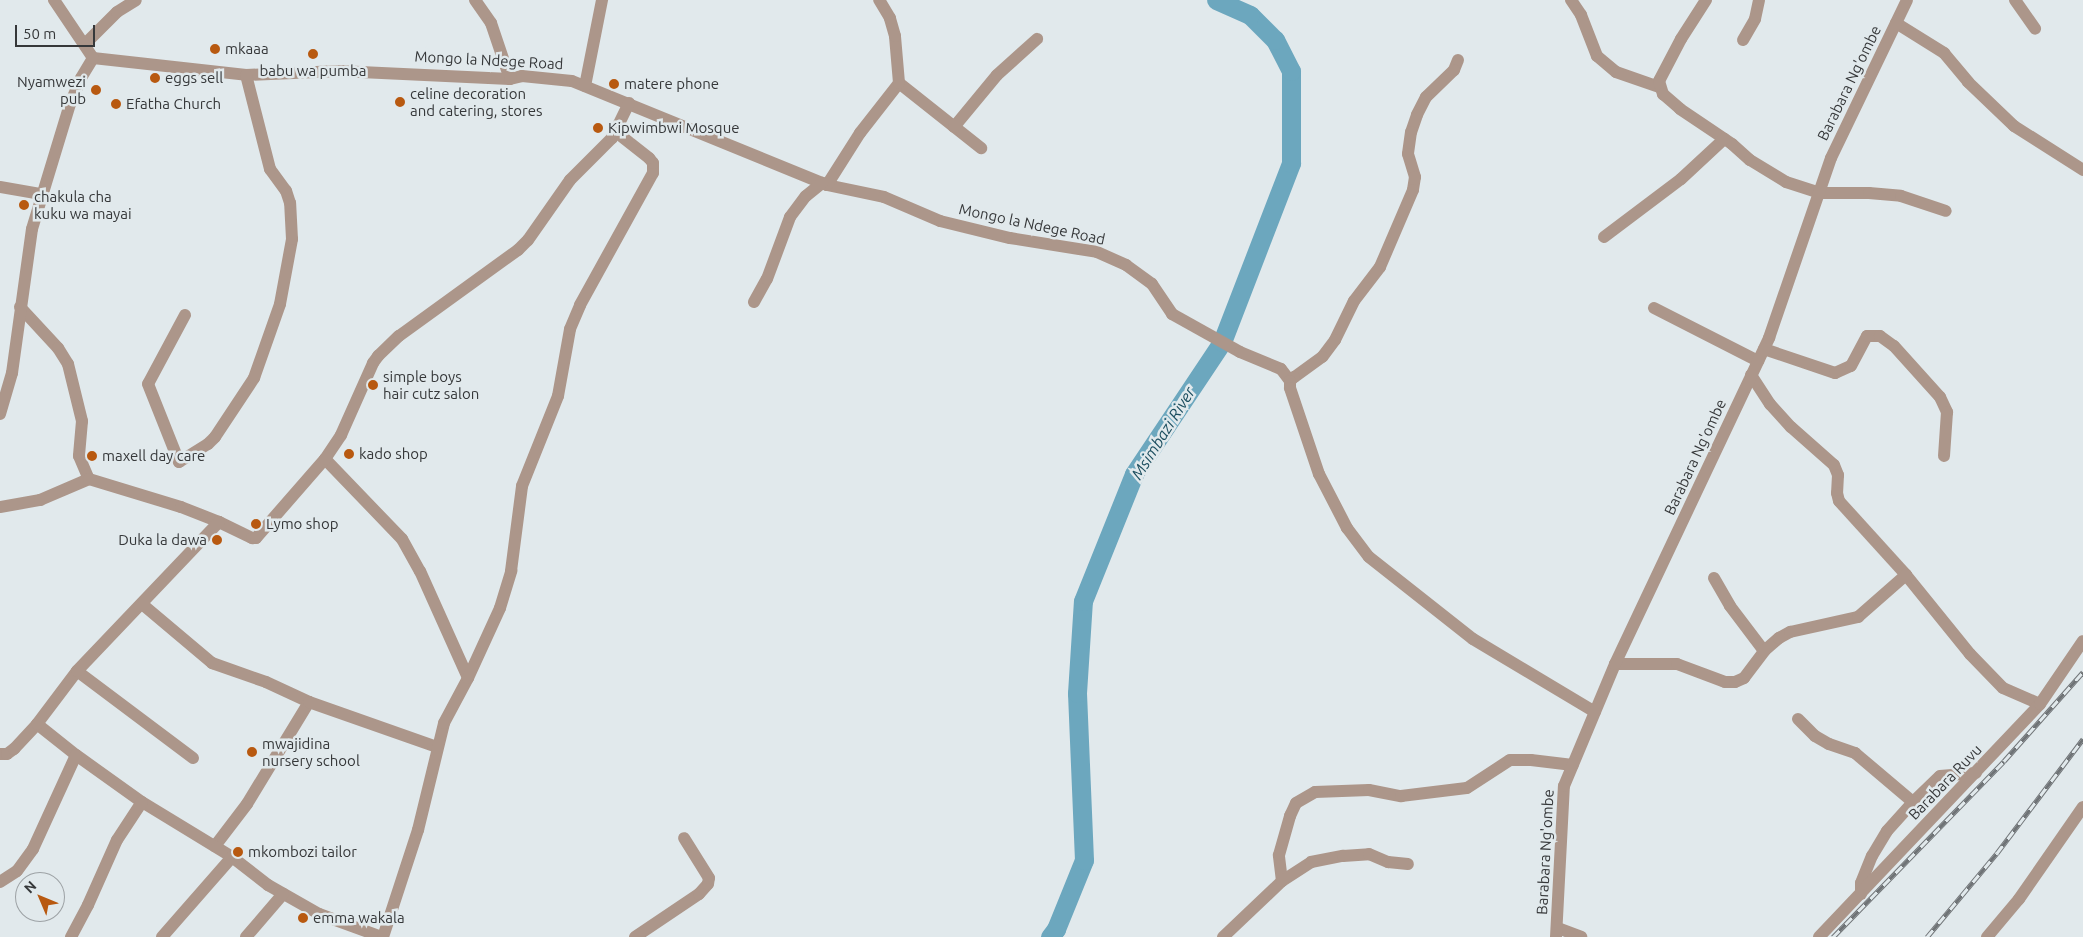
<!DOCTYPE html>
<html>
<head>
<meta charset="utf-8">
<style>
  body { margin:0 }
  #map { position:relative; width:2083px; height:937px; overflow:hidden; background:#e1e9ec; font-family:Ubuntu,sans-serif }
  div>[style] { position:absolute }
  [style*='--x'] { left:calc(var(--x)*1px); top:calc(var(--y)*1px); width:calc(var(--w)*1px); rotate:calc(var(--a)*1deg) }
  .river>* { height:19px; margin:-9.5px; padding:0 9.5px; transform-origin:9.5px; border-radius:9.5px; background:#6ca7be }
  .minor>* { height:12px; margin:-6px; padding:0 6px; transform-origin:6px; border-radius:6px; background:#ac968a }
  .rail>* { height:5px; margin-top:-2.5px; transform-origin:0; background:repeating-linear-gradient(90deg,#e1e9ec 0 9px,#6f7376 0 18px); box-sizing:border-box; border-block:1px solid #6f7376 }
  .dots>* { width:14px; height:14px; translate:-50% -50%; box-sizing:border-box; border:2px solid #e1e9ec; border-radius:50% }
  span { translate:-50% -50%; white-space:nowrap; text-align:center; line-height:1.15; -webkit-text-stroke:5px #e1e9ec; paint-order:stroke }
  .poi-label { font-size:15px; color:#36383a }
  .left { translate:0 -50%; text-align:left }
  .right { translate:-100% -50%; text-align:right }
  .street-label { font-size:15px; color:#36383a }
  .water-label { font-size:16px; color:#1c4e5f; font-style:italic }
  .north { position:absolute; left:15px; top:872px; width:50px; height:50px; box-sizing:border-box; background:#e1e9ec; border:1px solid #9da2a5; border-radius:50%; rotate:315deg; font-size:14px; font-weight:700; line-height:20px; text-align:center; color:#36383a }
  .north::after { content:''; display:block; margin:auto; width:18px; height:22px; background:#b85910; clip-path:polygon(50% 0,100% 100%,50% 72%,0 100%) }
  .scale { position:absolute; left:15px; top:25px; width:80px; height:22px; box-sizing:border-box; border:2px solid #36383a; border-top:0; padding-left:6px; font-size:15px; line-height:18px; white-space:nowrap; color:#36383a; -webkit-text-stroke:4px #e1e9ec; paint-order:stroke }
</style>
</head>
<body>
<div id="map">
  <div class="river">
    <i style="--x:1050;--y:937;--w:10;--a:-53"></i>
    <i style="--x:1056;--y:929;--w:74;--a:-67.9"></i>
    <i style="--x:1084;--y:860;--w:167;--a:-92.4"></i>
    <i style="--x:1077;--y:693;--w:92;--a:-86.3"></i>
    <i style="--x:1083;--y:601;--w:137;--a:-68.1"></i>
    <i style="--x:1134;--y:474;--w:159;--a:-56.3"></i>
    <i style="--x:1222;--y:342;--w:192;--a:-68.9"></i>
    <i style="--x:1291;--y:163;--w:92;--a:-90"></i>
    <i style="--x:1291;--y:71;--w:35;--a:-117"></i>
    <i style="--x:1275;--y:40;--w:35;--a:-135"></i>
    <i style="--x:1250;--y:15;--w:37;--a:-156"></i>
  </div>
  <div class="minor">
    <i style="--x:475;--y:0;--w:28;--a:55"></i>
    <i style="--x:491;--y:23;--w:59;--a:71.3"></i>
    <i style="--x:1571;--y:0;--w:18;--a:56"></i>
    <i style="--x:1581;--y:15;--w:44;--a:68.7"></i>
    <i style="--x:1597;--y:56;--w:25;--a:40"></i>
    <i style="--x:1616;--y:72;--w:46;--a:19.2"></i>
    <i style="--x:1706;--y:0;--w:46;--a:122.7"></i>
    <i style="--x:1681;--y:39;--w:47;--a:117.6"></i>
    <i style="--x:1659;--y:81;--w:14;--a:73"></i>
    <i style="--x:1663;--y:94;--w:23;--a:41"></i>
    <i style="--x:1680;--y:109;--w:63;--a:33.9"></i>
    <i style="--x:1732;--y:144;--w:24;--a:42"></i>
    <i style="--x:1750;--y:160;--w:42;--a:31.4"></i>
    <i style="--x:1786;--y:182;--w:35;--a:18"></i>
    <i style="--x:1819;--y:193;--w:50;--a:0"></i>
    <i style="--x:1869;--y:193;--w:32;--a:5"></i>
    <i style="--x:1901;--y:196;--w:47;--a:18.4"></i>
    <i style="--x:2015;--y:0;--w:35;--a:55"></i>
    <i style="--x:1896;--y:23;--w:57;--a:32"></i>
    <i style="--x:1944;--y:53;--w:38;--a:50"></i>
    <i style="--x:1968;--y:82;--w:64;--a:43.7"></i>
    <i style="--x:2014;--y:126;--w:82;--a:32.5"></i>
    <i style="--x:1743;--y:40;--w:24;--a:-60"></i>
    <i style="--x:1755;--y:19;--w:19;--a:-78"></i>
    <i style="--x:85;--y:44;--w:45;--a:-45"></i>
    <i style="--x:117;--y:12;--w:22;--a:-32"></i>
    <i style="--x:93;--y:58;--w:154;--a:6.3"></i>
    <i style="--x:246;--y:75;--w:93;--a:-2.5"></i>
    <i style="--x:339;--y:71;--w:171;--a:2.7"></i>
    <i style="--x:510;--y:79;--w:12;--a:-14"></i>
    <i style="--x:522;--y:76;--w:50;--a:5.7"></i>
    <i style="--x:572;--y:81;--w:275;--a:22.2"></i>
    <i style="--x:827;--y:185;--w:58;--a:11.9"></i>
    <i style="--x:884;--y:197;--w:61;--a:23.2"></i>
    <i style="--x:940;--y:221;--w:72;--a:13.7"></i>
    <i style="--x:1010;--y:238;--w:88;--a:9.1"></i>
    <i style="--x:1097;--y:252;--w:32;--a:24"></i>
    <i style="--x:1126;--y:265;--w:32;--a:36"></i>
    <i style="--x:1152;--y:284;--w:36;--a:56"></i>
    <i style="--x:1172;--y:314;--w:78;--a:29.2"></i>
    <i style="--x:1240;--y:352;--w:44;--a:22.5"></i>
    <i style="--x:1281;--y:369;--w:15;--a:53"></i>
    <i style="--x:1458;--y:60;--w:11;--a:112"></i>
    <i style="--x:1454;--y:70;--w:39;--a:136"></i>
    <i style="--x:1426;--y:97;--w:20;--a:117"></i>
    <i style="--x:1417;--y:115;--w:18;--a:109"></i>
    <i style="--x:1411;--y:132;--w:22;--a:98"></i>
    <i style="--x:1408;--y:154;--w:24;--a:73"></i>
    <i style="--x:1415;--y:177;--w:13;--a:99"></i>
    <i style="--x:1413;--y:190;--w:84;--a:113.2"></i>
    <i style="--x:1380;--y:267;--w:43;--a:127.4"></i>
    <i style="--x:1354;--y:301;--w:43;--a:116"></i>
    <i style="--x:1335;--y:340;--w:21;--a:127"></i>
    <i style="--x:1322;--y:357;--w:34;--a:144"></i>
    <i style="--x:1294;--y:377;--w:6;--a:135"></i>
    <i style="--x:1290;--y:381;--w:7;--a:90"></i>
    <i style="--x:1290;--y:388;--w:91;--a:71.4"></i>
    <i style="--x:1319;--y:474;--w:61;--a:62.6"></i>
    <i style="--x:1347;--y:528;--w:36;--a:53"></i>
    <i style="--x:1369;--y:557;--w:132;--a:38.3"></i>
    <i style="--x:1473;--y:639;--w:142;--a:30.9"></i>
    <i style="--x:899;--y:83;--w:105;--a:38.4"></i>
    <i style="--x:585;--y:86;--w:88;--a:-78.8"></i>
    <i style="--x:954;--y:127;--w:67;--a:-50.4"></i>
    <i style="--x:997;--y:75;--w:54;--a:-42"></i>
    <i style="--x:827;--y:185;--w:62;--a:-57.6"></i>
    <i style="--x:860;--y:133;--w:63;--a:-52"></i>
    <i style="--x:899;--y:83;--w:47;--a:-94.9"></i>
    <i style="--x:895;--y:36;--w:19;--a:-106"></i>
    <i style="--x:890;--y:18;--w:21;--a:-121"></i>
    <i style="--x:0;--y:187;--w:42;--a:9.7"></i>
    <i style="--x:1604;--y:237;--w:96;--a:-37"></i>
    <i style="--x:1681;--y:179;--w:59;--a:-42.9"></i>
    <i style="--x:754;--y:302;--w:26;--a:-61"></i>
    <i style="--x:767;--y:279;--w:66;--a:-69.6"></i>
    <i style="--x:790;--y:217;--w:26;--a:-53"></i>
    <i style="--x:806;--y:196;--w:21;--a:-39"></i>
    <i style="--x:20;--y:307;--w:56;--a:47.2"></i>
    <i style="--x:58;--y:348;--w:19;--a:58"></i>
    <i style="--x:68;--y:364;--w:59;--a:76.2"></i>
    <i style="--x:82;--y:421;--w:35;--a:95"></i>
    <i style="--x:79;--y:456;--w:25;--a:67"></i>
    <i style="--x:1654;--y:308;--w:117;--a:27"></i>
    <i style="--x:185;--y:315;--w:78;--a:118.2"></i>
    <i style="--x:148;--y:384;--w:84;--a:68.3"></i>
    <i style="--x:179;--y:462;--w:34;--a:-32"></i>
    <i style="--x:208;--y:444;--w:10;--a:-45"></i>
    <i style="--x:215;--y:437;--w:71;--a:-56.5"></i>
    <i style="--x:254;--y:378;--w:78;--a:-70.6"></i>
    <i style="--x:280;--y:304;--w:66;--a:-79.5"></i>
    <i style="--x:292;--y:239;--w:36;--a:-93"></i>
    <i style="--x:290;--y:203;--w:13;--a:-108"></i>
    <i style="--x:286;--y:191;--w:27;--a:-126"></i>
    <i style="--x:270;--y:169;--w:97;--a:-104.3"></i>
    <i style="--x:1764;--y:349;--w:75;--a:18.7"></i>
    <i style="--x:1835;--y:373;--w:17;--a:-24"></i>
    <i style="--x:1851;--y:366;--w:34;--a:-62"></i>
    <i style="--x:1867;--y:336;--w:13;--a:0"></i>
    <i style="--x:1880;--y:336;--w:17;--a:36"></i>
    <i style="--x:1894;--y:346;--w:69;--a:48"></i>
    <i style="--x:1940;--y:397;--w:17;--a:65"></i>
    <i style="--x:1947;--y:412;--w:44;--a:93.9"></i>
    <i style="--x:1751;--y:375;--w:35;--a:57"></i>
    <i style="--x:1770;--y:404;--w:31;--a:48"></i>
    <i style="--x:1791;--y:427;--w:57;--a:41.5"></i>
    <i style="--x:1834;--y:465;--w:11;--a:68"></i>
    <i style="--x:1838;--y:475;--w:18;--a:93"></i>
    <i style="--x:1837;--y:493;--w:8;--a:76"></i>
    <i style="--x:1839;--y:501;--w:100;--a:47.8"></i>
    <i style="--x:1906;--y:575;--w:102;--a:51"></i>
    <i style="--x:1970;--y:654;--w:47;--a:45.9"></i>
    <i style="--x:2003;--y:688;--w:40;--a:23.4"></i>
    <i style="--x:0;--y:414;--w:43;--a:-73.7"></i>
    <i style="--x:12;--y:373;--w:145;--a:-82.1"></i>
    <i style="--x:32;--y:229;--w:131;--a:-73.1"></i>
    <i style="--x:70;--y:104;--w:28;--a:-67"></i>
    <i style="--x:81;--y:78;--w:23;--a:-59"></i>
    <i style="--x:93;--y:58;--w:70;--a:-123.9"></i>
    <i style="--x:325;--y:459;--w:111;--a:46.1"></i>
    <i style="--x:402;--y:539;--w:37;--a:61"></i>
    <i style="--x:420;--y:571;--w:117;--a:65.8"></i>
    <i style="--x:0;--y:507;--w:41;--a:-9.9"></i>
    <i style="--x:40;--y:500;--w:53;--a:-23.2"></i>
    <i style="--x:89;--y:479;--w:96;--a:16.9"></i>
    <i style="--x:181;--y:507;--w:41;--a:21.5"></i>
    <i style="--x:219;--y:522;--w:37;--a:26"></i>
    <i style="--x:252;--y:538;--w:4;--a:0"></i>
    <i style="--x:256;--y:538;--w:105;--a:-48.9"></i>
    <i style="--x:325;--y:459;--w:29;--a:-56"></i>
    <i style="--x:341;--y:435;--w:79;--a:-66"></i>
    <i style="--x:373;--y:363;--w:9;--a:-54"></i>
    <i style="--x:378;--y:356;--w:29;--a:-44"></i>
    <i style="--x:399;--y:336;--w:147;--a:-35.9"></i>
    <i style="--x:518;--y:250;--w:14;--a:-45"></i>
    <i style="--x:528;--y:240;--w:73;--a:-55"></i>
    <i style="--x:570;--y:180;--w:59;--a:-45"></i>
    <i style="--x:612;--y:138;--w:39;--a:-64"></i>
    <i style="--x:1714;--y:578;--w:32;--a:60"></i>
    <i style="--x:1730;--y:606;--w:56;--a:52.9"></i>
    <i style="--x:142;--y:604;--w:92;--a:40.1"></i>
    <i style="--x:212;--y:663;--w:57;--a:19.4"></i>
    <i style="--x:266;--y:682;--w:47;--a:24.9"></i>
    <i style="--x:309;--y:702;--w:119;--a:121.3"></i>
    <i style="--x:247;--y:804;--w:53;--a:127.3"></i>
    <i style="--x:1615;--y:664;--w:62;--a:0"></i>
    <i style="--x:1677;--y:664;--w:51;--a:20.6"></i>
    <i style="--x:1725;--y:682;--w:10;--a:0"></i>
    <i style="--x:1735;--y:682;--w:10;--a:-24"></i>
    <i style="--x:1744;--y:678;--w:34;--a:-53"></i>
    <i style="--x:1764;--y:651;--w:20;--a:-41"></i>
    <i style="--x:1779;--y:638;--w:13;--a:-29"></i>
    <i style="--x:1790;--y:632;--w:70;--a:-12.4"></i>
    <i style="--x:1858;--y:617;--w:64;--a:-41.2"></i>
    <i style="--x:77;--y:671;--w:145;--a:36.9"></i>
    <i style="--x:309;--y:702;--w:136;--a:19.4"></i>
    <i style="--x:1798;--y:719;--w:24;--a:45"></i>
    <i style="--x:1815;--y:736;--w:16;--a:30"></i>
    <i style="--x:1829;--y:744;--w:28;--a:19"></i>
    <i style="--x:1855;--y:753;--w:76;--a:40.2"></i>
    <i style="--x:1913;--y:802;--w:37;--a:-44"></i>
    <i style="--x:1940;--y:776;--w:36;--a:-5"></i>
    <i style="--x:37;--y:724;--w:50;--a:38.5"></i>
    <i style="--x:76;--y:755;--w:81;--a:35.5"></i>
    <i style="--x:142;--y:802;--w:105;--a:31.4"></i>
    <i style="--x:232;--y:857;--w:46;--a:37.9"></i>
    <i style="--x:268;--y:885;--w:59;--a:29.6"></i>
    <i style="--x:319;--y:914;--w:67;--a:20.1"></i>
    <i style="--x:0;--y:754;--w:7;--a:0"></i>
    <i style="--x:7;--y:754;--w:9;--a:-36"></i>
    <i style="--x:14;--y:749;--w:34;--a:-47"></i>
    <i style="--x:37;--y:724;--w:66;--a:-53"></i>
    <i style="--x:77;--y:671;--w:206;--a:-46.4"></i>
    <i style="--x:1282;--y:881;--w:26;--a:-97"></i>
    <i style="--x:1279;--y:855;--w:41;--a:-74.2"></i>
    <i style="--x:1290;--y:816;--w:14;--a:-65"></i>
    <i style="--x:1296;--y:803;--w:22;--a:-30"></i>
    <i style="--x:1315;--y:792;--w:54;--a:-2.1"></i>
    <i style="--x:1369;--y:790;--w:33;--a:11"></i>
    <i style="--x:1401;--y:796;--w:66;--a:-6.9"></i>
    <i style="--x:1467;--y:788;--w:51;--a:-33.1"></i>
    <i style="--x:1510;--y:760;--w:21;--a:0"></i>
    <i style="--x:1531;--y:760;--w:42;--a:6.8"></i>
    <i style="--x:0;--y:882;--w:20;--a:-33"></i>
    <i style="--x:17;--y:871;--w:27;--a:-54"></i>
    <i style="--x:33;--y:849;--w:103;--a:-65.4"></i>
    <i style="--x:1861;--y:894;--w:11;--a:-90"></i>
    <i style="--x:1861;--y:883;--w:29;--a:-68"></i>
    <i style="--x:1872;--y:856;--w:29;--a:-59"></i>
    <i style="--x:1887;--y:831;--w:39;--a:-48"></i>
    <i style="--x:1558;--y:928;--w:25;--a:21"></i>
    <i style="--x:71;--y:937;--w:36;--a:-62"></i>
    <i style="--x:88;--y:905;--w:71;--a:-66"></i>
    <i style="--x:117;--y:840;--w:45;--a:-56.7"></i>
    <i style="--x:162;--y:937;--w:106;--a:-48.8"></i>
    <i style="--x:246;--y:937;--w:57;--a:-49.3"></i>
    <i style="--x:383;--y:937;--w:113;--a:-71.9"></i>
    <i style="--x:418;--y:830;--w:110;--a:-76.3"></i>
    <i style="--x:444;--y:723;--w:51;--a:-61.9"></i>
    <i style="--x:468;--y:678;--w:77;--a:-65.4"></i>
    <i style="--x:500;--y:608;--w:39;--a:-73"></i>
    <i style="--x:511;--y:571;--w:86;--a:-82.6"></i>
    <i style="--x:522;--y:486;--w:97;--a:-68.2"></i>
    <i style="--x:558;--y:396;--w:68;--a:-79.8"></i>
    <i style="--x:570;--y:329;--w:26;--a:-67"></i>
    <i style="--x:580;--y:305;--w:151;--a:-61.1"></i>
    <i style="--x:653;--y:173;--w:10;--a:-90"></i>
    <i style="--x:653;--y:163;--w:6;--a:-129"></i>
    <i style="--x:649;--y:158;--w:42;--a:-141.8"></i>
    <i style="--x:635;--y:937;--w:77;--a:-33.9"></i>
    <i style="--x:699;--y:894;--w:13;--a:-48"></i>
    <i style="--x:708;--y:884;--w:6;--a:-81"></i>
    <i style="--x:709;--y:878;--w:47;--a:-122"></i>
    <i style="--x:1223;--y:937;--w:81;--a:-43.5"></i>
    <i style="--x:1282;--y:881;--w:35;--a:-33"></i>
    <i style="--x:1311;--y:862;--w:33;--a:-11"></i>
    <i style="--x:1343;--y:856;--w:26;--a:-4"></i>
    <i style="--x:1369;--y:854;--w:21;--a:23"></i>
    <i style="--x:1388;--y:862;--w:20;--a:6"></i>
    <i style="--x:1556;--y:937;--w:151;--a:-87"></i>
    <i style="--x:1564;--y:786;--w:132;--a:-67.3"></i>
    <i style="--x:1615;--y:664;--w:361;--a:-64.7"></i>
    <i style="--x:1769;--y:338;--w:190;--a:-71"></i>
    <i style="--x:1831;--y:158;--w:175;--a:-64.3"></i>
    <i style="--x:1819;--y:937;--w:321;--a:-46.5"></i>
    <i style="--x:2040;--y:704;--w:76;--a:-55.7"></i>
    <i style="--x:1987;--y:937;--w:50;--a:-49.9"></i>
    <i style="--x:2019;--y:899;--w:112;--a:-55.2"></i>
  </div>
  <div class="rail">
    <i style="--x:1833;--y:937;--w:245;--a:-45.8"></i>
    <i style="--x:2004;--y:761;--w:119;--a:-48.4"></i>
    <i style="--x:1927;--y:937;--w:109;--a:-50.2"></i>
    <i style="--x:1997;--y:853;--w:143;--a:-53"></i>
  </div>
  <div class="dots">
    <i style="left:215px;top:49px;background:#b85910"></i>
    <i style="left:313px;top:54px;background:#b85910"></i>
    <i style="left:155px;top:78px;background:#b85910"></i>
    <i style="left:614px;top:84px;background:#b85910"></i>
    <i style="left:96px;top:90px;background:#b85910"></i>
    <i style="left:400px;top:102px;background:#b85910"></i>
    <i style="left:116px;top:104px;background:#b85910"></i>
    <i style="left:598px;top:128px;background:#b85910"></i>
    <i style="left:24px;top:205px;background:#b85910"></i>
    <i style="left:373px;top:385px;background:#b85910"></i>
    <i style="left:349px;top:454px;background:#b85910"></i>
    <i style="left:92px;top:456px;background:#b85910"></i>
    <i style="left:256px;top:524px;background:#b85910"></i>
    <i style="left:217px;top:540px;background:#b85910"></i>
    <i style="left:252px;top:752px;background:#b85910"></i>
    <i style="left:238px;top:852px;background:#b85910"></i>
    <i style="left:303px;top:918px;background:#b85910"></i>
  </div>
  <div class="poi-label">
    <span class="left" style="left:225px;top:49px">mkaaa</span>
    <span style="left:313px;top:71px">babu wa pumba</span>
    <span class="left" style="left:165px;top:78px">eggs sell</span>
    <span class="right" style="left:86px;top:90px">Nyamwezi<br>pub</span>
    <span class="left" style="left:624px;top:84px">matere phone</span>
    <span class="left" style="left:410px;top:102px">celine decoration<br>and catering, stores</span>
    <span class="left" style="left:126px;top:104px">Efatha Church</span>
    <span class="left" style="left:608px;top:128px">Kipwimbwi Mosque</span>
    <span class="left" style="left:34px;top:205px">chakula cha<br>kuku wa mayai</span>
    <span class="left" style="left:383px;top:385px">simple boys<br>hair cutz salon</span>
    <span class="left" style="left:359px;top:454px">kado shop</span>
    <span class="left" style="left:102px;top:456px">maxell day care</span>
    <span class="left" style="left:266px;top:524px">Lymo shop</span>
    <span class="right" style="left:207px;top:540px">Duka la dawa</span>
    <span class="left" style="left:262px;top:752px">mwajidina<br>nursery school</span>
    <span class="left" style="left:248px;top:852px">mkombozi tailor</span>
    <span class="left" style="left:313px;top:918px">emma wakala</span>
  </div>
  <div class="street-label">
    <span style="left:489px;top:60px;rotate:3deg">Mongo la Ndege Road</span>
    <span style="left:1849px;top:83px;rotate:-64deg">Barabara Ng'ombe</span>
    <span style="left:1032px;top:224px;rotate:12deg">Mongo la Ndege Road</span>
    <span style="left:1695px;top:457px;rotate:-65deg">Barabara Ng'ombe</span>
    <span style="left:1945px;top:782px;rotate:-46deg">Barabara Ruvu</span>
    <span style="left:1545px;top:852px;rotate:-87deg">Barabara Ng'ombe</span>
  </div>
  <div class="water-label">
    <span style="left:1163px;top:433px;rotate:-58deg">Msimbazi River</span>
  </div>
  <div class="north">N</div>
  <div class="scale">50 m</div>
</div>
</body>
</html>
